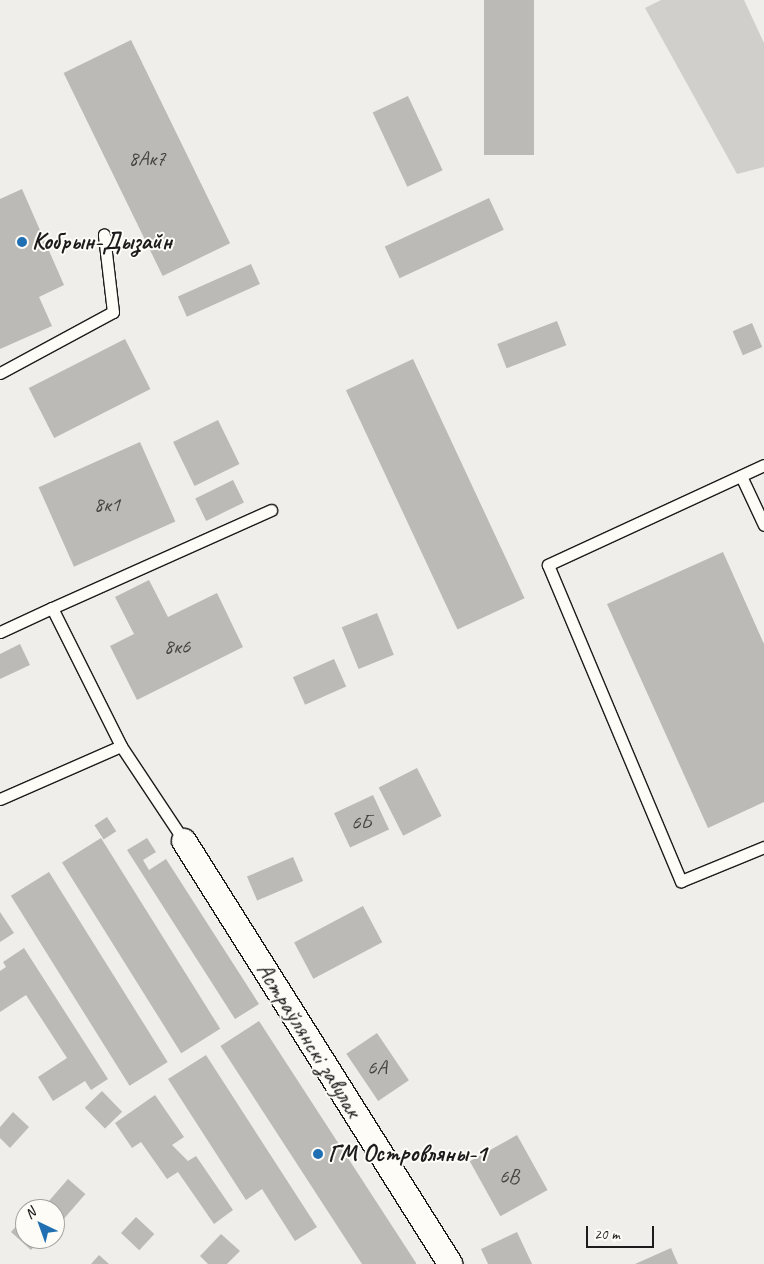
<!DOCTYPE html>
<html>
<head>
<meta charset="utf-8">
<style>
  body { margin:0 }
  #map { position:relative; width:764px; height:1264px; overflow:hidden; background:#f0eeea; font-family:Caveat,sans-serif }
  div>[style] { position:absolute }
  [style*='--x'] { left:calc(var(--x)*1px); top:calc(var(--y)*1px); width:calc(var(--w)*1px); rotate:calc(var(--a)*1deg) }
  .green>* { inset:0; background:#d0cfcc }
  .building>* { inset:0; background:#bbbab6; transform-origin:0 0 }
  .roads { filter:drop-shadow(1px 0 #1c1c1c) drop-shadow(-1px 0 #1c1c1c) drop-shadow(0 1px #1c1c1c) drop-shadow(0 -1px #1c1c1c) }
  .lane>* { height:11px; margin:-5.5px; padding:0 5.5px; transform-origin:5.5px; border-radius:5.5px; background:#fdfcf7 }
  .street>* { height:24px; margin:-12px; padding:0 12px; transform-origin:12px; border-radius:12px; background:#fdfcf7 }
  .dots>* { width:14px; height:14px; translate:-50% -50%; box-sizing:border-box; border:2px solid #fdfcf7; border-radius:50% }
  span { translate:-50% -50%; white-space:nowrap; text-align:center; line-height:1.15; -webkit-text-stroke:4px #fdfcf7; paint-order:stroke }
  .number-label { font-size:21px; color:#444442 }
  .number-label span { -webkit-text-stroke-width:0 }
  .poi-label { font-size:24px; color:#1c1c1c; font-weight:700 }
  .left { translate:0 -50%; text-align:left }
  .street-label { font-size:24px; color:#1c1c1c }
  .north { position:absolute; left:15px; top:1199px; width:50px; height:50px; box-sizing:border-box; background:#fdfcf7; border:1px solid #a3a29f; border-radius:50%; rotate:318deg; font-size:14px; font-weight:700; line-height:20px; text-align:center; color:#1c1c1c }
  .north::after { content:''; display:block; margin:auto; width:18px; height:22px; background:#1f6fb2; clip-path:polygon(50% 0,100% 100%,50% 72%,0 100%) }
  .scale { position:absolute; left:586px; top:1226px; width:68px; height:22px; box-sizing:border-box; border:2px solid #1c1c1c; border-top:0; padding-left:6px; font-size:15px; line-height:18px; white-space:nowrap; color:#1c1c1c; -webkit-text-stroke:4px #fdfcf7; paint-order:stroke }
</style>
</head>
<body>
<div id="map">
  <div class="green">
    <i style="clip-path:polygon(661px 0,744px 0,764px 43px,764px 167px,737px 174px,645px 8px)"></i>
  </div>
  <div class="building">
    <i style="left:484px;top:0;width:50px;height:155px"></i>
    <i style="left:131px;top:40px;width:226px;height:75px;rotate:64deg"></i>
    <i style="left:408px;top:96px;width:82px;height:39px;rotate:65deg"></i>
    <i style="clip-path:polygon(22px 189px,64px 285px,39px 297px,52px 326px,0 349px,0 199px)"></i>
    <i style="left:489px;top:198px;width:35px;height:115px;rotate:65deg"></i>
    <i style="left:251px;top:264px;width:22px;height:80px;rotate:66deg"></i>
    <i style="left:557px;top:321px;width:26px;height:64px;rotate:69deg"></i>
    <i style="left:752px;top:323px;width:26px;height:21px;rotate:67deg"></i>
    <i style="left:125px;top:339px;width:56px;height:108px;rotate:63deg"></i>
    <i style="left:413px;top:359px;width:264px;height:74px;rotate:65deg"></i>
    <i style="left:218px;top:420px;width:49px;height:50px;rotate:64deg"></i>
    <i style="left:140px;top:442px;width:87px;height:111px;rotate:66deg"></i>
    <i style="left:233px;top:480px;width:25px;height:42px;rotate:64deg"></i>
    <i style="clip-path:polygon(723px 552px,764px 644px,764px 802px,708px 828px,607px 604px)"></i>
    <i style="clip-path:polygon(149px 580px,168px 617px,217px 593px,243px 647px,137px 700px,110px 646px,134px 634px,115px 597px)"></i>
    <i style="left:377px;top:613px;width:45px;height:38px;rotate:68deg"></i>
    <i style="clip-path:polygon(20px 644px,30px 665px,0 679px,0 654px)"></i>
    <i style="left:334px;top:659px;width:30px;height:45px;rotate:66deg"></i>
    <i style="left:417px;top:768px;width:54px;height:43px;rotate:63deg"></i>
    <i style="left:373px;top:795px;width:38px;height:43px;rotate:65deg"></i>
    <i style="left:107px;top:817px;width:17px;height:15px;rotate:57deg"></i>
    <i style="left:101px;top:838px;width:225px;height:46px;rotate:58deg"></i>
    <i style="clip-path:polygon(147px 838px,156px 852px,143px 860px,149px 870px,166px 859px,259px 1004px,235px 1019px,127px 850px)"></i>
    <i style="left:293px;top:857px;width:26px;height:50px;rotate:67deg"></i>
    <i style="left:49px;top:872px;width:224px;height:45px;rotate:58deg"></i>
    <i style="left:363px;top:906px;width:41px;height:78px;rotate:62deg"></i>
    <i style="clip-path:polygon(0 912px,14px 933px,0 942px)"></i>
    <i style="clip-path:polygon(24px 948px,108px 1079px,91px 1090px,85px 1081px,53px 1101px,38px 1077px,67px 1058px,26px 995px,0 1012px,0 971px,6px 967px,3px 962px)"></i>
    <i style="left:259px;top:1021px;width:289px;height:46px;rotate:57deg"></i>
    <i style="left:377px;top:1033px;width:57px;height:37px;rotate:56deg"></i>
    <i style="clip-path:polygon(206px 1055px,317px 1227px,295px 1241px,262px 1189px,246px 1200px,168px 1079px)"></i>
    <i style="left:102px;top:1091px;width:29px;height:24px;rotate:46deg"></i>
    <i style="clip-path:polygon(155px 1095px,184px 1137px,172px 1145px,188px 1161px,196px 1156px,233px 1210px,214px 1224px,178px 1172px,167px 1179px,141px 1142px,132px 1148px,115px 1123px)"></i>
    <i style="clip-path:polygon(13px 1112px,29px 1127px,10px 1148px,0 1138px,0 1127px)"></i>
    <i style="left:517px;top:1135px;width:63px;height:54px;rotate:61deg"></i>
    <i style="left:68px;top:1179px;width:23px;height:35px;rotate:41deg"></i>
    <i style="clip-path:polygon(25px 1216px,25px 1239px,41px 1239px,31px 1250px,11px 1232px)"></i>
    <i style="left:136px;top:1217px;width:25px;height:22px;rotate:43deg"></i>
    <i style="clip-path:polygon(517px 1232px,532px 1264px,488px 1264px,481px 1249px)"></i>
    <i style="clip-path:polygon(221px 1234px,240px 1251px,227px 1264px,208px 1264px,200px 1256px)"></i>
    <i style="clip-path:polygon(671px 1248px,678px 1264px,635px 1264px)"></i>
    <i style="clip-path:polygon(99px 1255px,109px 1264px,91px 1264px)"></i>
  </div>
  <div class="roads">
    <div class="lane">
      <i style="--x:0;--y:373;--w:128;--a:-28.4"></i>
      <i style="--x:113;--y:312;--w:78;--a:-96.7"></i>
      <i style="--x:764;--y:465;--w:238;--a:155.2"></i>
      <i style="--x:548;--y:565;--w:343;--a:67.2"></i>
      <i style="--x:681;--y:881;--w:90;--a:-22.3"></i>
      <i style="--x:741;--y:476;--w:54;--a:64.9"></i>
      <i style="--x:52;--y:608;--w:240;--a:-24.1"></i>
      <i style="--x:0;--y:632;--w:57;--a:-24.8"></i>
      <i style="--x:52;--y:608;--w:154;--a:63.4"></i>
      <i style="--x:121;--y:746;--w:114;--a:56.4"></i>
      <i style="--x:0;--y:799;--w:132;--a:-23.7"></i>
    </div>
    <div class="street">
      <i style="--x:184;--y:841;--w:500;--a:57.8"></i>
    </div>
  </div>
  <div class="dots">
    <i style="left:22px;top:242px;background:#1f6fb2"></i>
    <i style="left:318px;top:1154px;background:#1f6fb2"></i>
  </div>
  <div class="number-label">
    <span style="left:147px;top:158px">8Ак7</span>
    <span style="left:107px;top:504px">8к1</span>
    <span style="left:177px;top:646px">8к6</span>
    <span style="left:361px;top:822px">6Б</span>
    <span style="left:377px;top:1067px">6А</span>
    <span style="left:509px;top:1176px">6В</span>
  </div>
  <div class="poi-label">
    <span class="left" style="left:32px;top:242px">Кобрын-Дызайн</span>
    <span class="left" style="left:328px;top:1154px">ГМ Островляны-1</span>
  </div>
  <div class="street-label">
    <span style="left:309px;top:1040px;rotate:58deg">Астраўлянскі завулак</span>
  </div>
  <div class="north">N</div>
  <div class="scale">20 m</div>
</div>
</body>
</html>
